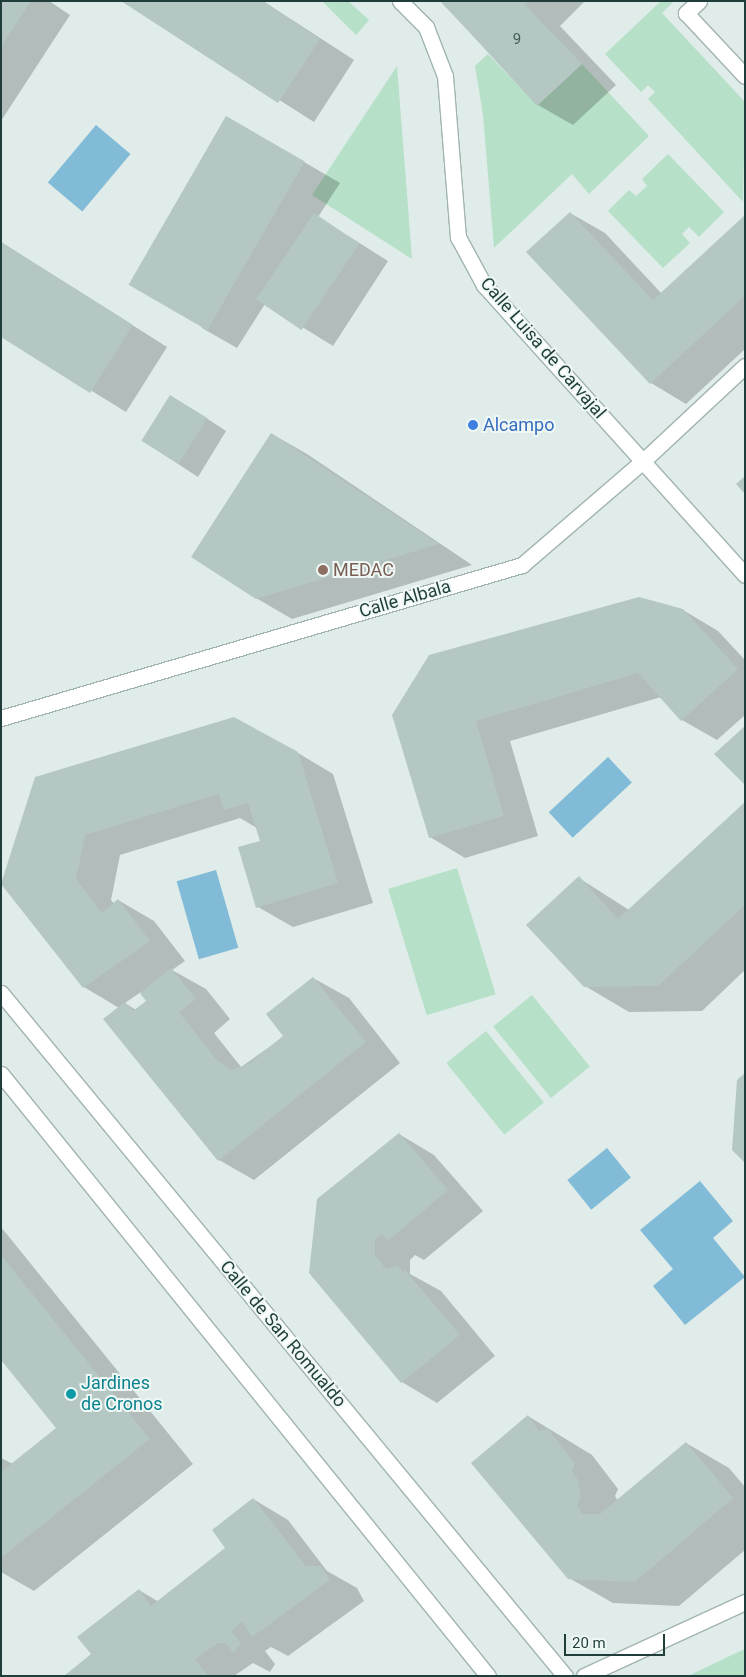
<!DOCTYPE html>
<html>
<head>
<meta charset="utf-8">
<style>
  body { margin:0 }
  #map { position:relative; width:746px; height:1677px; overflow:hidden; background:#dfece9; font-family:Roboto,sans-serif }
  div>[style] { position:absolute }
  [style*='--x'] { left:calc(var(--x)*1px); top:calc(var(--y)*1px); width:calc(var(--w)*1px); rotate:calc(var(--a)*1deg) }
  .green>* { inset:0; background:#b6e0c8; transform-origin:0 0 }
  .water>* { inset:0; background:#82bbd7; transform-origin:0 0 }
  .shadow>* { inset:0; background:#0003 }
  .building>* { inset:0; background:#b5c7c2; transform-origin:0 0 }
  .roads { filter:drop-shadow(1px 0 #a2b4b1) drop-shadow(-1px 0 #a2b4b1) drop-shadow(0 1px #a2b4b1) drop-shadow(0 -1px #a2b4b1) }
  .pedestrian>* { height:15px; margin:-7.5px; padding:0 7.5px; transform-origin:7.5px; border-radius:7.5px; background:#fff }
  .minor>* { height:15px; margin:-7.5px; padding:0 7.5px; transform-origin:7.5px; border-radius:7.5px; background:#fff }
  .secondary>* { height:15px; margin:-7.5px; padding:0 7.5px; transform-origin:7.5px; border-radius:7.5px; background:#fff }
  .dots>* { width:14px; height:14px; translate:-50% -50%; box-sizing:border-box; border:2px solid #f0f8f6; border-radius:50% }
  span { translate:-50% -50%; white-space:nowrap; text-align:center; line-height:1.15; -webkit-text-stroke:4px #f0f8f6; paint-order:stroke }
  .number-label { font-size:15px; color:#44605d }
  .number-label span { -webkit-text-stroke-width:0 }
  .street-label { font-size:18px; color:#1f3e3b }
  .shop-label { font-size:18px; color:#366cbe }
  .left { translate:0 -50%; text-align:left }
  .education-label { font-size:18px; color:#785e54 }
  .culture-label { font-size:18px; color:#0d838f }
  .frame { position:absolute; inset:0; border:2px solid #1f3e3b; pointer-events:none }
  .scale { position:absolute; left:564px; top:1634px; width:101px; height:22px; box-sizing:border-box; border:2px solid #1f3e3b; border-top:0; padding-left:6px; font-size:15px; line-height:18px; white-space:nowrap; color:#1f3e3b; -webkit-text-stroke:4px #f0f8f6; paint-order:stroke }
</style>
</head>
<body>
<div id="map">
  <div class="green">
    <i style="clip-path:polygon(322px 1px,348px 1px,369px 20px,356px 35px)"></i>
    <i style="clip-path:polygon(661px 1px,674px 1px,662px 13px,745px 102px,743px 202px,648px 99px,655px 92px,648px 85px,641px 92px,605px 54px)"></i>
    <i style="clip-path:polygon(488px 54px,537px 105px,582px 64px,649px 136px,589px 194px,572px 174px,494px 248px,483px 115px,475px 66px)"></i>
    <i style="clip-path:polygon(397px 66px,412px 259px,312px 195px)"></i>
    <i style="clip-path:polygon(668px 154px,724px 212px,699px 237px,689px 227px,682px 234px,690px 243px,663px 268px,608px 211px,629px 190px,636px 196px,647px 186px,642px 179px)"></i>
    <i style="left:457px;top:868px;width:132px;height:72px;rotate:73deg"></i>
    <i style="left:532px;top:995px;width:92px;height:50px;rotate:51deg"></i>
    <i style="left:486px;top:1031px;width:92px;height:51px;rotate:51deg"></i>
    <i style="clip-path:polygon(745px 1649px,745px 1676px,688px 1676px,736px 1653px)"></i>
  </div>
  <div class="water">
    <i style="left:96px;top:125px;width:45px;height:75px;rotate:40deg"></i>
    <i style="left:608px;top:757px;width:35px;height:81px;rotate:47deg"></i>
    <i style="left:216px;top:870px;width:81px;height:41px;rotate:74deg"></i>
    <i style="left:607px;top:1148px;width:38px;height:51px;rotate:51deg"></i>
    <i style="clip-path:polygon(700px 1181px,733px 1221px,713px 1238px,745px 1277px,685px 1325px,653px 1286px,673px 1269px,640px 1230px)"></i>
  </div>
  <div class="shadow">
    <i style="clip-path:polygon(1px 1px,49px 1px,70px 15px,1px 121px)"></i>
    <i style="clip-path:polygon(123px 1px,263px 1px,354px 60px,314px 122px)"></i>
    <i style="clip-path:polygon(585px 1px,560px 26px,616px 85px,573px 125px,538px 105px,441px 2px)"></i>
    <i style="clip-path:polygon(227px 117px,340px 183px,318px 217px,388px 261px,333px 346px,265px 304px,237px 348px,202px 328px)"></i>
    <i style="clip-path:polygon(570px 213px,605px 233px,662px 294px,745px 216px,745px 349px,686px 404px,651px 383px,528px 252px)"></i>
    <i style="clip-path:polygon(1px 242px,167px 347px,126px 412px,1px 335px)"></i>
    <i style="clip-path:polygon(191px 408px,226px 431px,198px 477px,143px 441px)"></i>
    <i style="clip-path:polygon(272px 434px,307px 454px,472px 565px,292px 619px,256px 598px)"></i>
    <i style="clip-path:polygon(683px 610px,718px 631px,745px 660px,745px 715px,717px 740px,682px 720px,661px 697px,510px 741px,538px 836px,465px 858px,430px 837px,393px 715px)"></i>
    <i style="clip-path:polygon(evenodd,298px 753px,333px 774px,373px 903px,293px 927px,258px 907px,261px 842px,257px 828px,240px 818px,120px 855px,111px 900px,114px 904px,118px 900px,154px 921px,185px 961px,172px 970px,206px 989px,230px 1019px,214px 1033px,241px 1067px,285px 1036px,313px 978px,349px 998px,400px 1063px,254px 1180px,219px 1160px,119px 1008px,84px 987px,36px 778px,298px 753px,141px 992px,147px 1001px,136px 1010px,125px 1003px,141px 992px)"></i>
    <i style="clip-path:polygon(745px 804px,745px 970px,702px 1011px,629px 1012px,585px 986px,579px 878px,629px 910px)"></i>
    <i style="clip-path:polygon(399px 1134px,434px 1155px,483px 1211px,424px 1260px,415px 1255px,410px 1260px,410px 1274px,441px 1291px,495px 1356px,437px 1403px,402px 1382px,311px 1272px)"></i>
    <i style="clip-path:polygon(1px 1227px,193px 1464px,34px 1591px,1px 1572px,1px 1458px,13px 1464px,58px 1429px,1px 1358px)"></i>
    <i style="clip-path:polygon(528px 1416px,592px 1455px,618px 1489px,615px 1496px,618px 1501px,686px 1443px,729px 1468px,745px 1487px,745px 1550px,679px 1606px,613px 1603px,569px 1578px)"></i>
    <i style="clip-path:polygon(253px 1499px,288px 1520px,327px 1571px,357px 1588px,364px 1601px,288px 1656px,271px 1647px,265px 1651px,275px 1664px,270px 1672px,253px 1663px,234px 1676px,66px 1676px,93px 1655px,139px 1590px,159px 1602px,226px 1548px)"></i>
  </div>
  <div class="building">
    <i style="clip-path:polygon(1px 1px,31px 1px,1px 47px)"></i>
    <i style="clip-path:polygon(121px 1px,262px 1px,320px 39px,278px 103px)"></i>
    <i style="clip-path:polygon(441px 1px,529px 1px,525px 5px,582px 64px,537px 106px)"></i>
    <i style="left:226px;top:116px;width:91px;height:195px;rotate:30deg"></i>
    <i style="clip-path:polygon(570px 212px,653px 300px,745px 215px,745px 296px,650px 384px,526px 252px)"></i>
    <i style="left:314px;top:213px;width:55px;height:104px;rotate:34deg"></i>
    <i style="clip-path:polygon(1px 242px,133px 325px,90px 393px,1px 337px)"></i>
    <i style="left:170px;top:395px;width:44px;height:54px;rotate:32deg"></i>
    <i style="clip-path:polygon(271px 433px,439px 544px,256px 599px,191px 557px)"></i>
    <i style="clip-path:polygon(745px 476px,745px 494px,736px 484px)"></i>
    <i style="clip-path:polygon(639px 597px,683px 609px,738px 669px,681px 721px,638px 673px,476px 721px,504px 816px,429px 838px,392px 715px,429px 655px)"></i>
    <i style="clip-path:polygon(234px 717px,298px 752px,338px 883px,256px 908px,238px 847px,260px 841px,248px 803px,224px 810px,219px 794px,85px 835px,76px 879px,102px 913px,118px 899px,150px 941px,83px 988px,1px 884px,35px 777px)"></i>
    <i style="clip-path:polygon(745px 726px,745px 785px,714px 754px)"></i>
    <i style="clip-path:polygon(745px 802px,745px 905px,658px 986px,584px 987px,526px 925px,579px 876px,618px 919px)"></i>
    <i style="clip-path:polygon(171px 968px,196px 999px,179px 1012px,216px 1059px,232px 1070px,250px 1063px,283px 1036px,266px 1014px,313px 977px,366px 1042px,218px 1161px,103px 1019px,125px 1002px,133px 1011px,146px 1001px,140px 993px)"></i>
    <i style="clip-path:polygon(745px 1073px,745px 1163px,732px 1150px,737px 1080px)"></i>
    <i style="clip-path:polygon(399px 1133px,448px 1190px,388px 1241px,382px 1234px,375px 1240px,375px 1255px,386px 1269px,398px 1266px,403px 1272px,405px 1270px,460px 1335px,401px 1383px,309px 1273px,317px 1199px)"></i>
    <i style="clip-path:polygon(1px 1255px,150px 1439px,1px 1558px,1px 1472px,56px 1428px,1px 1360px)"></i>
    <i style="clip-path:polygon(528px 1415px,539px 1431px,548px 1429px,575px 1463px,572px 1471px,578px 1480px,581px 1497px,577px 1505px,582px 1514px,600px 1514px,686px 1442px,733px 1498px,635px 1582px,568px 1579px,471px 1463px)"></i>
    <i style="clip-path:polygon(253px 1498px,306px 1566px,321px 1566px,330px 1580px,252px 1637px,242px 1622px,231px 1631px,241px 1643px,234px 1653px,225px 1643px,218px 1643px,195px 1659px,208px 1676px,64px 1676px,91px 1654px,77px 1637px,139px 1589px,151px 1606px,225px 1548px,212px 1530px)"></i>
  </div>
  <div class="roads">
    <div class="pedestrian">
      <i style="--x:699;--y:1;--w:18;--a:137"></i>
      <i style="--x:686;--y:13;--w:86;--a:46.9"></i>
    </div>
    <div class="minor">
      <i style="--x:400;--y:1;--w:37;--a:45"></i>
      <i style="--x:426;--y:27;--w:53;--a:68.8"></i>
      <i style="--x:445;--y:76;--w:162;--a:85.4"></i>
      <i style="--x:458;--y:237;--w:55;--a:61.6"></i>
      <i style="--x:484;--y:285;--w:390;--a:48"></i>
      <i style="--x:1;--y:718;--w:543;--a:-16.37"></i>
      <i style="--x:522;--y:565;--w:160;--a:-40.7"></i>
      <i style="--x:643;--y:461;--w:139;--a:-43"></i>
      <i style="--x:584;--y:1676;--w:177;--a:-24.7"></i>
    </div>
    <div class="secondary">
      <i style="--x:1;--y:993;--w:886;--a:50.45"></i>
      <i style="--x:1;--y:1074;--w:774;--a:51.03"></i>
    </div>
  </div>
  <div class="dots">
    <i style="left:473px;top:425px;background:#3f7fe0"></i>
    <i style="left:323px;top:570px;background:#8d6e63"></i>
    <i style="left:71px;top:1394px;background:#0f9aa8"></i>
  </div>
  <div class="number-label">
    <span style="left:517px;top:40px">9</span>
  </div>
  <div class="street-label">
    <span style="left:543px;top:348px;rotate:49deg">Calle Luisa de Carvajal</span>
    <span style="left:405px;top:599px;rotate:-16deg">Calle Albala</span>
    <span style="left:283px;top:1334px;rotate:50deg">Calle de San Romualdo</span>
  </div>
  <div class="shop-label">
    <span class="left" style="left:483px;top:425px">Alcampo</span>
  </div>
  <div class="education-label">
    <span class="left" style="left:333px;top:570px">MEDAC</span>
  </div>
  <div class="culture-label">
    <span class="left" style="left:81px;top:1394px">Jardines<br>de Cronos</span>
  </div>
  <div class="frame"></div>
  <div class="scale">20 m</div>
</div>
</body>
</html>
